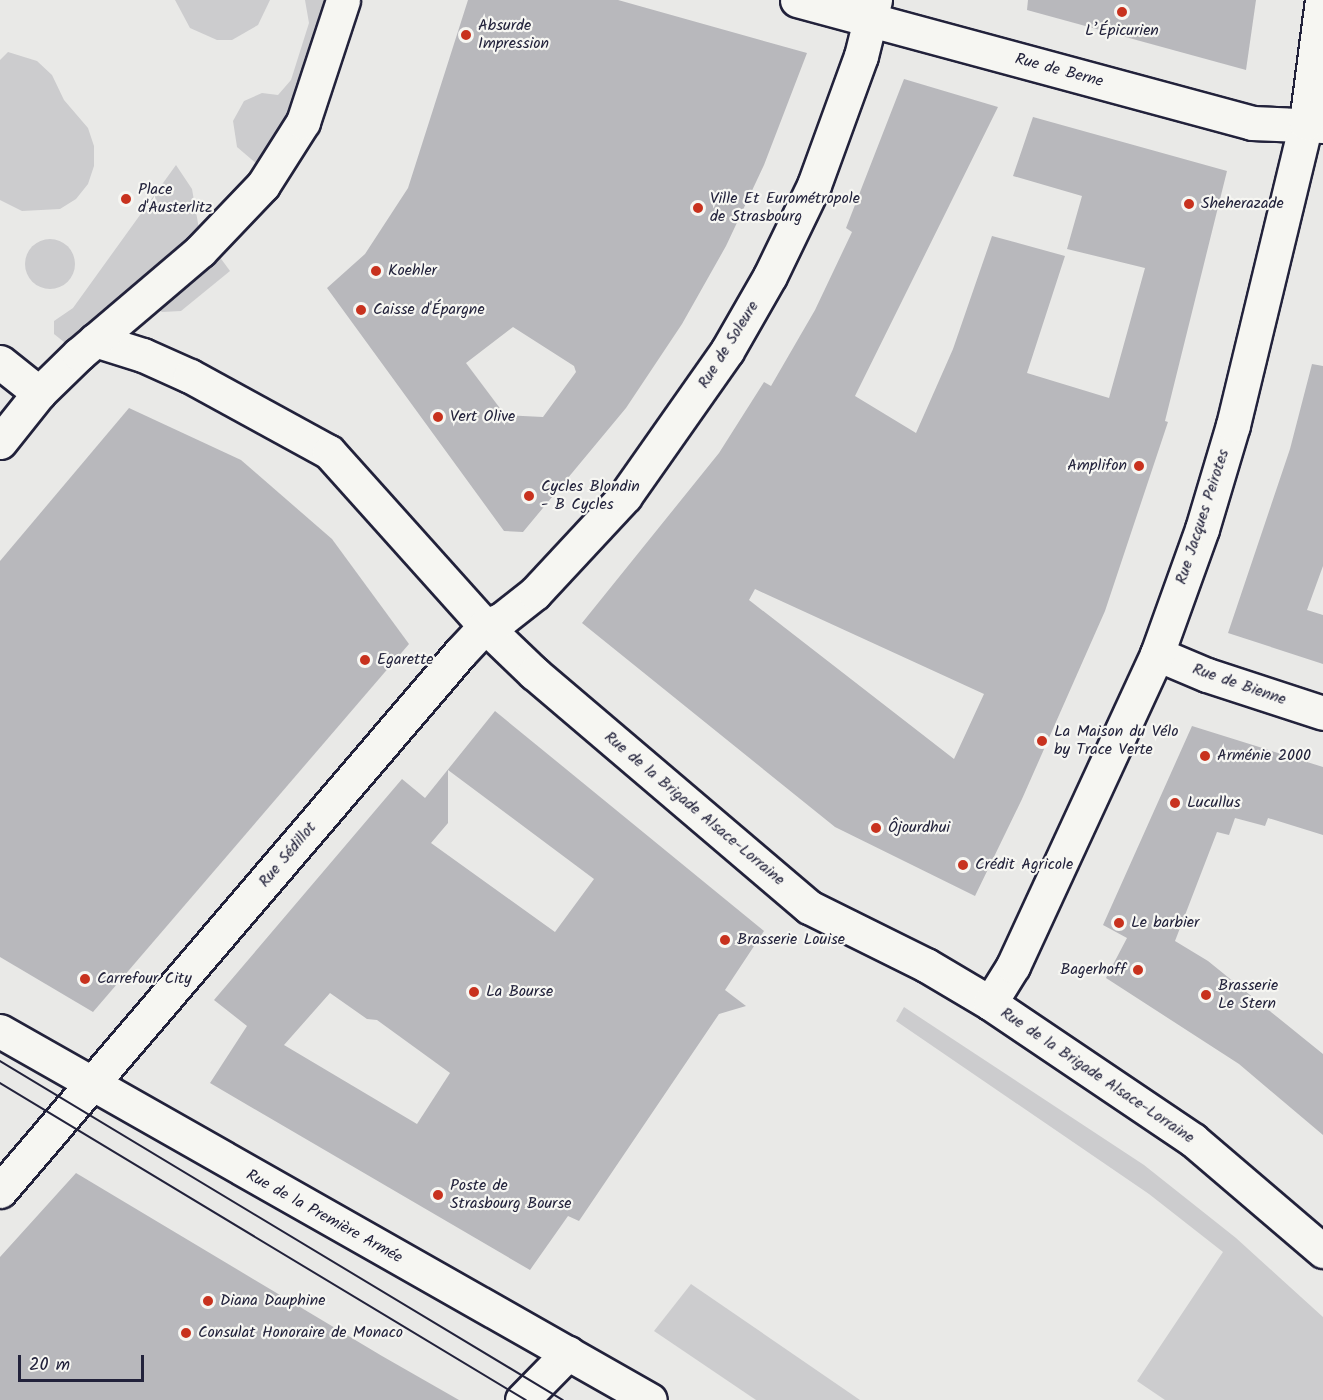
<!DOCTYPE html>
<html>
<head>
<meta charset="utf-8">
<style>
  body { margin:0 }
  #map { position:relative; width:1323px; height:1400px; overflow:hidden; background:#e9e9e7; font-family:Kalam,sans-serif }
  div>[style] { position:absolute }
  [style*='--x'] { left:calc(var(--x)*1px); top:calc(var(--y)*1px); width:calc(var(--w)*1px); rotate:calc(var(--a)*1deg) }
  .green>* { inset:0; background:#ccccce }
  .round { border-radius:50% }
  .building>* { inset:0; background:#b8b8bc }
  .roads { filter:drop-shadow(2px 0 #22223b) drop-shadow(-2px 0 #22223b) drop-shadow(0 2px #22223b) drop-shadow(0 -2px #22223b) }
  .minor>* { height:33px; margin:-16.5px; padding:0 16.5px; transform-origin:16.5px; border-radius:16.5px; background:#f6f6f2 }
  .tertiary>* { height:33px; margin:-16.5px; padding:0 16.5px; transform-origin:16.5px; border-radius:16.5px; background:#f6f6f2 }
  .tram>* { height:1.5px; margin:-0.75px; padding:0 0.75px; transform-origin:0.75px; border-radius:0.75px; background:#22223b }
  .dots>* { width:16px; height:16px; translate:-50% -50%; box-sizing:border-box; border:3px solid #f6f6f2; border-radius:50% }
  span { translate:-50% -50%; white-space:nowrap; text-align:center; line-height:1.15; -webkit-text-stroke:4.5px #f6f6f2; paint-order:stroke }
  .poi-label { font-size:16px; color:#22223b }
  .left { translate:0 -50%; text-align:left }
  .right { translate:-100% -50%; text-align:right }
  .street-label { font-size:16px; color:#22223b }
  .scale { position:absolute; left:18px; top:1355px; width:126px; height:27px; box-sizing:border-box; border:3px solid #22223b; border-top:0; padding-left:8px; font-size:18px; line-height:21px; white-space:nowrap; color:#22223b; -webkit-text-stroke:4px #f6f6f2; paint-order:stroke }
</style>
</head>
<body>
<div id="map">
  <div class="green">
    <i style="clip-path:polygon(175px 0,270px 0,258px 25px,232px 40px,217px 40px,190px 28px)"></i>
    <i style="clip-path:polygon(305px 0,343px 0,279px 164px,257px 164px,237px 147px,233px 121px,244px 101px,262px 93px,278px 95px,291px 80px,309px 23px)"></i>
    <i style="clip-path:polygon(8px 52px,37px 61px,52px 75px,64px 100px,88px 128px,94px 146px,94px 166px,88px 184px,76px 199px,60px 209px,22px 211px,0 200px,0 60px)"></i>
    <i style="clip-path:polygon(176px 165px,192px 189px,199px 229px,79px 354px,54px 334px,54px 321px,73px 308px)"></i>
    <i class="round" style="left:25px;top:239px;width:50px;height:50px"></i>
    <i style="clip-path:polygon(219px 256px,230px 271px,181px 311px,162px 312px,156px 307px)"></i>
    <i style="clip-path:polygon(904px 1007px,1144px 1165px,1236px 1238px,1323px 1317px,1323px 1400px,1165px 1400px,1137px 1381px,1223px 1252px,1149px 1194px,896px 1021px)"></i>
    <i style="clip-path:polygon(691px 1284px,860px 1400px,756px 1400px,654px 1331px)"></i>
  </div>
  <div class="building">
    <i style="clip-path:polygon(evenodd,468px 0,618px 0,807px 53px,764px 165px,726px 246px,682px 324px,626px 408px,523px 532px,504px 531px,327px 288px,365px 254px,408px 188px,468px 0,513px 327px,574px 366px,576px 372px,543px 417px,505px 415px,466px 363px,513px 327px)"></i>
    <i style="clip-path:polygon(1028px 0,1256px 0,1246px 70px,1027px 10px)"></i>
    <i style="clip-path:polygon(evenodd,904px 79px,998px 107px,855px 396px,916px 433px,953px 349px,992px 236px,1065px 256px,1027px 373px,1109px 398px,1145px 268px,1067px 249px,1082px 196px,1013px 176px,1033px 117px,1227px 171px,1165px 421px,1168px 422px,1105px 611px,1022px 799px,975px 896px,835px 827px,582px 623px,719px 453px,764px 382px,771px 386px,815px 310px,852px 232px,846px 228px,904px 79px,755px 589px,984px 694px,954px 759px,749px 600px,755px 589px)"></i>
    <i style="clip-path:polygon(1312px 364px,1323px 366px,1323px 566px,1307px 610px,1323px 615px,1323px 664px,1228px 633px,1290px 449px)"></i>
    <i style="clip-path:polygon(129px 408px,241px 460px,332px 539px,409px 644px,93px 1012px,0 957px,0 561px)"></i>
    <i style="clip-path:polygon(evenodd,495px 711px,764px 931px,725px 990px,746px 1006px,719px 1014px,579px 1221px,568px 1216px,530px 1270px,210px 1083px,247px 1026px,214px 1000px,402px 779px,425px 798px,495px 711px,448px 770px,594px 879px,555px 932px,431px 843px,448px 823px,448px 770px,495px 711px,330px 993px,367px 1019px,377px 1020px,450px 1073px,417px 1124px,284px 1045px,330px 993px)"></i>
    <i style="clip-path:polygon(1192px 726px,1323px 767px,1323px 835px,1268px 818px,1265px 826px,1235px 818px,1229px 835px,1217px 832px,1175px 941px,1208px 961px,1323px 1054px,1323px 1135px,1239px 1064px,1106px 978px,1127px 938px,1103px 925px)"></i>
    <i style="clip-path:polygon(76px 1173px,382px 1356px,459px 1400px,0 1400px,0 1257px)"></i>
  </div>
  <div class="roads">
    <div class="minor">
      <i style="--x:797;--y:0;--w:471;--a:15.1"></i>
      <i style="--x:1252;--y:123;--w:71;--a:2.4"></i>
      <i style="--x:95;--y:340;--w:50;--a:17.4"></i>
      <i style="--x:143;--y:355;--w:51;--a:24.1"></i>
      <i style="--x:190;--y:376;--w:158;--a:28.7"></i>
      <i style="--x:329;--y:452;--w:234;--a:48.1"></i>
      <i style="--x:485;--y:626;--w:68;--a:43.8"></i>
      <i style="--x:534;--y:673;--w:361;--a:40.4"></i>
      <i style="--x:809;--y:907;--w:131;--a:26.4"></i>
      <i style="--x:926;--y:965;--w:74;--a:30.7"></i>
      <i style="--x:990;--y:1003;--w:245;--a:34"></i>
      <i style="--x:1193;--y:1140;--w:171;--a:40.5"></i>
      <i style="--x:0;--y:362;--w:50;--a:38.5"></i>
      <i style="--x:1157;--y:654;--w:54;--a:22.8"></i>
      <i style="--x:1207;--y:675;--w:122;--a:18.1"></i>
      <i style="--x:990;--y:1003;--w:44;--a:-58.1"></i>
      <i style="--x:1013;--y:966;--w:344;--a:-65.2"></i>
      <i style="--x:1157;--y:654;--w:133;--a:-70.2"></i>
      <i style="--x:1202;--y:529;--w:109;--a:-73.4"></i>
      <i style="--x:1233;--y:425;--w:311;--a:-76.4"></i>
      <i style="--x:1306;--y:123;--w:124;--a:-82.6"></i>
      <i style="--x:0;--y:1191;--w:708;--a:-49.47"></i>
      <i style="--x:460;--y:653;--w:37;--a:-47"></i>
      <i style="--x:485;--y:626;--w:18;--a:-22"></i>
      <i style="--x:502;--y:619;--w:42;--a:-38.2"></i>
      <i style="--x:535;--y:593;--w:132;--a:-47.1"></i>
      <i style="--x:625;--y:496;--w:177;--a:-54.9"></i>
      <i style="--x:727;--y:351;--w:86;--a:-60.2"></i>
      <i style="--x:770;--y:276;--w:101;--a:-64.2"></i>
      <i style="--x:814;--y:185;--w:137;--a:-70"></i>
      <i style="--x:861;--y:56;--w:58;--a:-76"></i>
      <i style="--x:522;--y:1400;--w:66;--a:-45.6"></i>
    </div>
    <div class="tertiary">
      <i style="--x:0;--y:442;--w:63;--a:-51.5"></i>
      <i style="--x:39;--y:393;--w:56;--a:-44.3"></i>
      <i style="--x:79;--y:354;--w:159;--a:-40.4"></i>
      <i style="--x:200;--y:251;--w:91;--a:-46.3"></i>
      <i style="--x:263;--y:185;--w:75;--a:-57.6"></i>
      <i style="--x:303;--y:122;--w:128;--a:-71.8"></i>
      <i style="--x:0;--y:1031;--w:747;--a:29.58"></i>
    </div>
  </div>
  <div class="tram">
    <i style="--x:0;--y:1061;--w:657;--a:31.05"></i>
    <i style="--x:0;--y:1083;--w:614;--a:31.08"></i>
  </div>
  <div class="dots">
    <i style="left:1122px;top:12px;background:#c8321e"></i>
    <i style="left:466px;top:35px;background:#c8321e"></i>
    <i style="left:126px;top:199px;background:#c8321e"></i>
    <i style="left:1189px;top:204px;background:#c8321e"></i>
    <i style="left:698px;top:208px;background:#c8321e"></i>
    <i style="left:376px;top:271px;background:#c8321e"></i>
    <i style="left:361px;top:310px;background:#c8321e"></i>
    <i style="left:438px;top:417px;background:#c8321e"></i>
    <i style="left:1139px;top:466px;background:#c8321e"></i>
    <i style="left:529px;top:496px;background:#c8321e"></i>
    <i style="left:365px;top:660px;background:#c8321e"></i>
    <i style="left:1042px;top:741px;background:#c8321e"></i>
    <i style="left:1205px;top:756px;background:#c8321e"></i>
    <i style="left:1175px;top:803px;background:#c8321e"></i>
    <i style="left:876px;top:828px;background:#c8321e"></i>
    <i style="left:963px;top:865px;background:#c8321e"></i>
    <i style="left:1119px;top:923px;background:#c8321e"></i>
    <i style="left:725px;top:940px;background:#c8321e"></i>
    <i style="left:1138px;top:970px;background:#c8321e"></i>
    <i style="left:85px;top:979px;background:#c8321e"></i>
    <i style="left:474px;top:992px;background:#c8321e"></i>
    <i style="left:1206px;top:995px;background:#c8321e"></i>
    <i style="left:438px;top:1195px;background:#c8321e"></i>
    <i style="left:208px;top:1301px;background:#c8321e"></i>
    <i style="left:186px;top:1333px;background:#c8321e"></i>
  </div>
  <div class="poi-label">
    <span class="left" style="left:478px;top:35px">Absurde<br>Impression</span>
    <span style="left:1122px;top:31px">L’Épicurien</span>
    <span class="left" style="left:138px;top:199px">Place<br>d'Austerlitz</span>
    <span class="left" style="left:710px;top:208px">Ville Et Eurométropole<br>de Strasbourg</span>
    <span class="left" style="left:1201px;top:204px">Sheherazade</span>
    <span class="left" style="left:388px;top:271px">Koehler</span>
    <span class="left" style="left:373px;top:310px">Caisse d'Épargne</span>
    <span class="left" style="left:450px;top:417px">Vert Olive</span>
    <span class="right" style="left:1127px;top:466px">Amplifon</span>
    <span class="left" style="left:541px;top:496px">Cycles Blondin<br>- B Cycles</span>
    <span class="left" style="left:377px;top:660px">Egarette</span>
    <span class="left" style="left:1054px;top:741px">La Maison du Vélo<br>by Trace Verte</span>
    <span class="left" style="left:1217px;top:756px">Arménie 2000</span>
    <span class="left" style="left:1187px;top:803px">Lucullus</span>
    <span class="left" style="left:888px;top:828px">Ôjourdhui</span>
    <span class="left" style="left:975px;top:865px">Crédit Agricole</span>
    <span class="left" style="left:1131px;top:923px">Le barbier</span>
    <span class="left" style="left:737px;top:940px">Brasserie Louise</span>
    <span class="right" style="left:1126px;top:970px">Bagerhoff</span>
    <span class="left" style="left:97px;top:979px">Carrefour City</span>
    <span class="left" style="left:1218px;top:995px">Brasserie<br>Le Stern</span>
    <span class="left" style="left:486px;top:992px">La Bourse</span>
    <span class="left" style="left:450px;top:1195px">Poste de<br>Strasbourg Bourse</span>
    <span class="left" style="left:220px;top:1301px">Diana Dauphine</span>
    <span class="left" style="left:198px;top:1333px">Consulat Honoraire de Monaco</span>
  </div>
  <div class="street-label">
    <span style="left:1059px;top:71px;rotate:15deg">Rue de Berne</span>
    <span style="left:729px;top:345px;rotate:-58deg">Rue de Soleure</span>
    <span style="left:1203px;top:517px;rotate:-72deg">Rue Jacques Peirotes</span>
    <span style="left:1239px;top:685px;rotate:19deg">Rue de Bienne</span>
    <span style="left:694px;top:809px;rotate:40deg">Rue de la Brigade Alsace-Lorraine</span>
    <span style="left:288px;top:855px;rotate:-50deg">Rue Sédillot</span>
    <span style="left:1097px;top:1076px;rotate:34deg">Rue de la Brigade Alsace-Lorraine</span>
    <span style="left:324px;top:1217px;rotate:29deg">Rue de la Première Armée</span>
  </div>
  <div class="scale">20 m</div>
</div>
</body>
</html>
